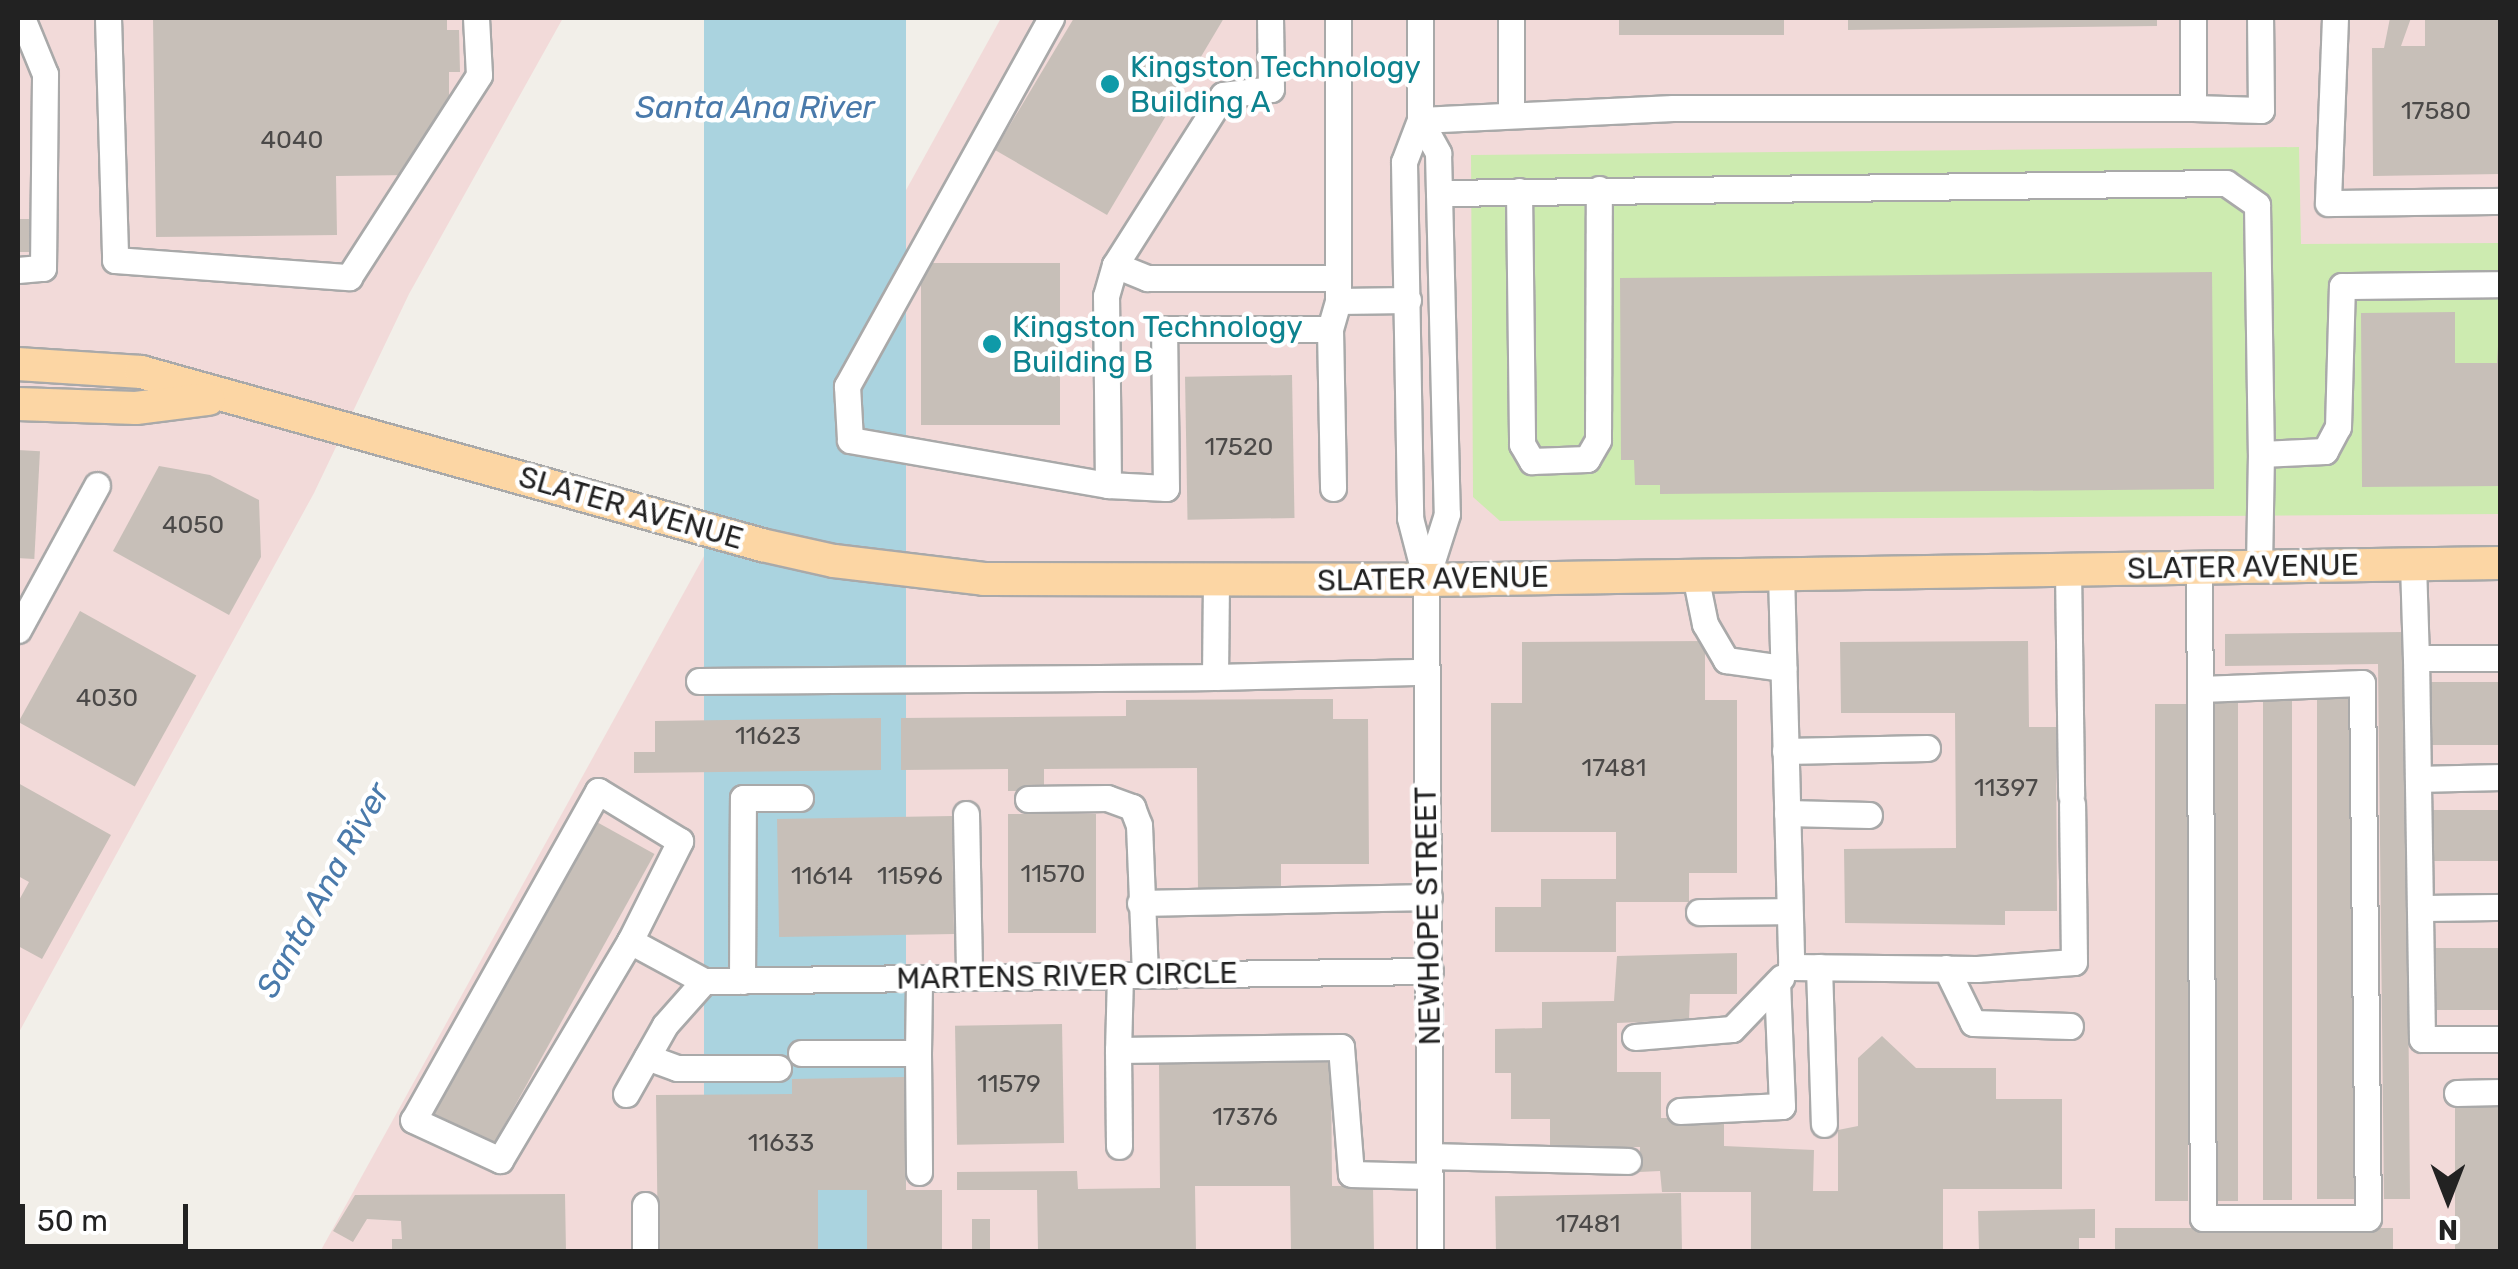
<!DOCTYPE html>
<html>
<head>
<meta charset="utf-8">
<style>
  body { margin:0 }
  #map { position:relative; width:2518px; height:1269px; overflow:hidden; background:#f2efe9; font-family:Rubik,sans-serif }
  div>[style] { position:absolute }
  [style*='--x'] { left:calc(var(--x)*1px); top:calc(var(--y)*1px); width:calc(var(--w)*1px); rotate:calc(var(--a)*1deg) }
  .commercial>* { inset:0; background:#f2dad9 }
  .grass>* { inset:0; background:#cdebb0 }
  .water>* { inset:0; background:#aad3df; transform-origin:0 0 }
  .building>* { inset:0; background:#c7bfb8; transform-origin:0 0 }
  .roads { filter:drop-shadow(2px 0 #a9a9a9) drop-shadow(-2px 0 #a9a9a9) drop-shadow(0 2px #a9a9a9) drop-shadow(0 -2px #a9a9a9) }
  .minor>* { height:25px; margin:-12.5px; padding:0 12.5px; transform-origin:12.5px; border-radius:12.5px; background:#fff }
  .major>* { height:32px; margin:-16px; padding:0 16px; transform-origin:16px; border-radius:16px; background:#fcd6a4 }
  .dots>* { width:28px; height:28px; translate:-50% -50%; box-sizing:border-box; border:5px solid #fff; border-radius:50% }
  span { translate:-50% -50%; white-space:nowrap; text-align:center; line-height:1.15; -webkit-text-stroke:9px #fff; paint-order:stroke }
  .number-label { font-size:25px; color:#4b4948 }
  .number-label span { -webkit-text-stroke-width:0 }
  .culture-label { font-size:30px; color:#0d838f }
  .left { translate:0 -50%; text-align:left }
  .street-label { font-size:30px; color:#222 }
  .water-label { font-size:32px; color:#4a7aab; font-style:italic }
  .frame { position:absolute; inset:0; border:20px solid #222; pointer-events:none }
  .north { position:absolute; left:2398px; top:1149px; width:100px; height:100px; -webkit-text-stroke:8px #fff; paint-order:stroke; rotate:180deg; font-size:28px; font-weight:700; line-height:40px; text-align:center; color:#222 }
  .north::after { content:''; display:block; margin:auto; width:35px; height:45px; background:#222; clip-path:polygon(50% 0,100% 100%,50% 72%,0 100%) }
  .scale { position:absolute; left:20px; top:1204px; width:168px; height:45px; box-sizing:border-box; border:5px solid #222; border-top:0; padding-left:12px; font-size:30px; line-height:35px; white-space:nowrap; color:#222; -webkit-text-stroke:8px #fff; paint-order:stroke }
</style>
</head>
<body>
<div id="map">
  <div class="commercial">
    <i style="clip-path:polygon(18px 18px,563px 18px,409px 294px,314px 493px,18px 1034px)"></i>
    <i style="clip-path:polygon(1001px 18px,2500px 18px,2500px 1251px,320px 1252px)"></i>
  </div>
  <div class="grass">
    <i style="clip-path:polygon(2299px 147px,2301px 244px,2500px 243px,2500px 514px,1500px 521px,1473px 497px,1471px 155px)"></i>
  </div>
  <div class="water">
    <i style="left:704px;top:18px;width:202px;height:1410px"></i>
  </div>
  <div class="building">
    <i style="clip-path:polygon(153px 18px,447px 18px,447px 30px,459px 30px,460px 72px,449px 72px,449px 105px,409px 175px,336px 176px,337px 235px,156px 237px)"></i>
    <i style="clip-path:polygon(1074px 18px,1224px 18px,1107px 215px,995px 150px)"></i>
    <i style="left:1619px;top:18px;width:165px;height:17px"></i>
    <i style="clip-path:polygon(1848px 18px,2157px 18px,2157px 26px,1848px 30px)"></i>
    <i style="clip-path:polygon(2390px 18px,2411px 18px,2401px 46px,2425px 46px,2425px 18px,2500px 18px,2500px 174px,2373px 176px,2372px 48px,2384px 48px)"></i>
    <i style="left:18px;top:219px;width:14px;height:33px"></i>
    <i style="left:921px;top:263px;width:139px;height:162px"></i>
    <i style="clip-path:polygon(2212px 272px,2214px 489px,1660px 494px,1660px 485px,1635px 485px,1634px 460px,1621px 460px,1620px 278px)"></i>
    <i style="clip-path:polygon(2455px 312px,2455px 363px,2497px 363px,2500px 312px,2500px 486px,2362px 487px,2361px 313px)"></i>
    <i style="left:1292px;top:375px;width:143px;height:107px;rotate:89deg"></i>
    <i style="left:18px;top:450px;width:22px;height:108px;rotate:3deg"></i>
    <i style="clip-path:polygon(159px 466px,210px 475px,259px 500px,261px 557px,229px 615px,113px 551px)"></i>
    <i style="left:80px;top:611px;width:133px;height:127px;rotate:29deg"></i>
    <i style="clip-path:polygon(2405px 632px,2410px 1199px,2384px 1199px,2378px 664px,2225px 666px,2225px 634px)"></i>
    <i style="clip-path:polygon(1705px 641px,1705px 700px,1737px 700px,1737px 873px,1689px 873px,1689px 902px,1616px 902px,1616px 952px,1495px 952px,1495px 907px,1541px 907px,1541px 879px,1616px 879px,1616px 832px,1491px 832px,1491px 703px,1522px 703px,1522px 642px)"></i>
    <i style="clip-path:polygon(2028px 641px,2029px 727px,2056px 727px,2057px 911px,2005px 911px,2005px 925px,1845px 923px,1844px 849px,1956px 848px,1955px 713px,1841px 713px,1840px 642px)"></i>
    <i style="left:2430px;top:682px;width:70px;height:63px"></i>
    <i style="left:2317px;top:692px;width:38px;height:507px"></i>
    <i style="left:2263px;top:693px;width:29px;height:507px"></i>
    <i style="clip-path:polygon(1333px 699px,1333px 719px,1368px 719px,1369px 864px,1281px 864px,1281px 890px,1198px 891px,1197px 768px,1044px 769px,1044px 791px,1008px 791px,1008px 769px,901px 770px,901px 718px,1126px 716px,1126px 700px)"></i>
    <i style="left:2213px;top:703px;width:25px;height:498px"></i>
    <i style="left:2155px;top:704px;width:33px;height:497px"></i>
    <i style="clip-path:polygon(881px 718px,881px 770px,634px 773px,634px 752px,655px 752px,655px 721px)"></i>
    <i style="clip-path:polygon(18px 783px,111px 835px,42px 959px,18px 946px,18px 902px,29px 882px,18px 876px)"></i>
    <i style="left:2500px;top:810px;width:51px;height:68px;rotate:90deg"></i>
    <i style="left:1096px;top:814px;width:119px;height:88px;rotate:90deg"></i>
    <i style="left:952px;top:816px;width:118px;height:175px;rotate:89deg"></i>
    <i style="left:595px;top:821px;width:68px;height:337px;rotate:29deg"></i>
    <i style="left:2433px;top:948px;width:67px;height:62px"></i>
    <i style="clip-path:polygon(1737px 953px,1737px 994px,1690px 994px,1689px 1020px,1617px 1023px,1617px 1072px,1661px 1072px,1661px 1118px,1724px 1118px,1724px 1146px,1814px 1150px,1813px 1191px,1838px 1191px,1838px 1130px,1858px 1126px,1858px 1058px,1882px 1036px,1916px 1068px,1996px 1068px,1996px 1099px,2062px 1099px,2062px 1189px,1943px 1189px,1943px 1252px,1751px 1252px,1751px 1192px,1662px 1192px,1660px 1171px,1639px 1172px,1640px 1147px,1550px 1147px,1550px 1119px,1511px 1119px,1511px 1073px,1495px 1073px,1495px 1029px,1542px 1028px,1542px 1002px,1614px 1001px,1617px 956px)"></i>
    <i style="left:1062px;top:1024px;width:119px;height:107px;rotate:89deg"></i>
    <i style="clip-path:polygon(1331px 1062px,1332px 1186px,1373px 1186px,1374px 1252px,1291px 1249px,1290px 1186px,1195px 1186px,1196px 1252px,1038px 1251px,1037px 1190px,957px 1190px,957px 1172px,1077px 1171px,1078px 1189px,1160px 1188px,1159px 1064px)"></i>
    <i style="clip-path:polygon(905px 1077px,906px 1190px,942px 1190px,942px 1252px,867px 1252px,867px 1190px,818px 1190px,818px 1252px,658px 1252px,656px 1095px,792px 1094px,792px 1079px)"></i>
    <i style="left:2500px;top:1106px;width:143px;height:45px;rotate:90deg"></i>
    <i style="left:1681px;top:1193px;width:59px;height:186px;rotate:89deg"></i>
    <i style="clip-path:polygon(565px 1194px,566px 1252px,392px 1252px,392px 1239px,402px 1239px,401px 1221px,367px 1219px,353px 1242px,333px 1231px,355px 1195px)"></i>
    <i style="clip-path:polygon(2095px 1209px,2095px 1238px,2079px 1238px,2079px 1252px,1979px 1252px,1978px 1211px)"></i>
    <i style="left:972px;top:1219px;width:18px;height:33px"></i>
    <i style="left:2393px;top:1228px;width:21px;height:278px;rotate:90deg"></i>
  </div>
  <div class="roads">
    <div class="minor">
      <i style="--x:108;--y:18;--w:242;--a:88.3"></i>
      <i style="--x:115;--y:260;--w:235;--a:4.2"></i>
      <i style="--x:349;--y:277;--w:240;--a:-57.2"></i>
      <i style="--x:479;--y:75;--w:57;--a:-93"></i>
      <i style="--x:1051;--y:18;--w:421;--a:119"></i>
      <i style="--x:847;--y:386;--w:54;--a:86.8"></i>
      <i style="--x:850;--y:440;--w:262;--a:9.9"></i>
      <i style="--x:1108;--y:485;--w:189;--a:-90.6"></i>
      <i style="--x:1106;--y:296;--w:32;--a:-74"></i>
      <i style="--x:1115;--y:265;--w:201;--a:-57.6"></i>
      <i style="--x:1223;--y:95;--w:48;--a:-7.1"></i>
      <i style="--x:1271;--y:89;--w:71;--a:-90.8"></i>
      <i style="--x:1338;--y:18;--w:283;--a:90"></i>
      <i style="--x:1338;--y:301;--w:70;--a:-0.8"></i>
      <i style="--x:1420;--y:18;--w:102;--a:90"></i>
      <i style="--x:1420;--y:120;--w:45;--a:110.9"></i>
      <i style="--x:1404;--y:162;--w:356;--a:89"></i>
      <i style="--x:1410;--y:518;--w:64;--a:75.5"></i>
      <i style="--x:1426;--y:580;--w:672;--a:89.66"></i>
      <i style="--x:1511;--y:18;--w:93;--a:90"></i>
      <i style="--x:2193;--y:18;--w:90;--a:90"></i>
      <i style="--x:2193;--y:108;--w:68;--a:1.7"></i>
      <i style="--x:2261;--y:110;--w:92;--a:-90.6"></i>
      <i style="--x:2335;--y:18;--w:185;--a:92.2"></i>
      <i style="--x:2328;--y:203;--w:172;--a:-0.7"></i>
      <i style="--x:1420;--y:120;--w:253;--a:-2.7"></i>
      <i style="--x:1673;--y:108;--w:520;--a:0"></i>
      <i style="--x:1420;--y:120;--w:38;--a:61"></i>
      <i style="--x:1438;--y:153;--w:361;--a:88.6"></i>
      <i style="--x:1447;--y:514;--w:69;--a:107.7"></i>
      <i style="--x:1519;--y:191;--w:253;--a:89.3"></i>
      <i style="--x:1522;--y:444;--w:20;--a:60"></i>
      <i style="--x:1532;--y:461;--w:55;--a:-2.1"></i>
      <i style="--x:1587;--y:459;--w:22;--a:-60"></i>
      <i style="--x:1598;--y:440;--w:251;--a:-89.8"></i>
      <i style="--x:1439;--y:193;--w:787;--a:-0.73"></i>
      <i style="--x:2226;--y:183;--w:38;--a:35"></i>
      <i style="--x:2257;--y:205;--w:249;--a:89.1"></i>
      <i style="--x:2261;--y:454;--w:64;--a:-2.7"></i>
      <i style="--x:2325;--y:451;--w:27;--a:-62"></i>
      <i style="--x:2338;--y:427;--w:141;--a:-88.4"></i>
      <i style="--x:2342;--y:286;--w:158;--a:-0.7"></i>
      <i style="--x:1115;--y:265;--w:35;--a:22"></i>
      <i style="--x:1147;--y:278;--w:191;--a:0"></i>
      <i style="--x:18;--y:270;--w:25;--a:-5"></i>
      <i style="--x:43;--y:268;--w:194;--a:-89.4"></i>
      <i style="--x:45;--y:74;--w:61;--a:-112.3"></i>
      <i style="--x:1330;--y:329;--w:159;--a:88.9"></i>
      <i style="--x:1108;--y:485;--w:58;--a:3"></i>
      <i style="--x:1166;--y:488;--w:159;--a:-90.7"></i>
      <i style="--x:1164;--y:329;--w:166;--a:0"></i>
      <i style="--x:1330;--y:329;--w:29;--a:-74"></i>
      <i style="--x:2413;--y:564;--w:94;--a:88.2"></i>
      <i style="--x:2199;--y:567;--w:651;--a:89.65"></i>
      <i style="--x:2203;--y:1218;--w:165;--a:0"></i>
      <i style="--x:2368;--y:1218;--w:535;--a:-90.64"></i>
      <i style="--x:2362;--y:683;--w:162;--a:177.9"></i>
      <i style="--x:2259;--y:567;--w:113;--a:-89"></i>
      <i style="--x:2068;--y:569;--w:226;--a:89.2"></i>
      <i style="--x:1781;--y:573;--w:394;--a:88.5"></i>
      <i style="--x:1791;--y:967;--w:186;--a:0.6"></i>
      <i style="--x:1977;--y:969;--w:97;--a:-4.1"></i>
      <i style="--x:2074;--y:962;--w:158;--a:-90.7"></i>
      <i style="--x:1695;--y:575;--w:50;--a:78.5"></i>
      <i style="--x:1705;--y:624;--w:42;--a:59.7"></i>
      <i style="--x:1726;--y:660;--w:58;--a:8"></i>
      <i style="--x:18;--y:630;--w:165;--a:-61.4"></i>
      <i style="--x:2500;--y:658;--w:84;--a:180"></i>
      <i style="--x:2416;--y:658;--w:381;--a:89.1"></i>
      <i style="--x:2422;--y:1039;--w:78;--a:0"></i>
      <i style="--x:1215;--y:677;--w:210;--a:-1.4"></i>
      <i style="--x:699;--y:681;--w:516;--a:-0.44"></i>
      <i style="--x:1215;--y:677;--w:97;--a:-89.4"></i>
      <i style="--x:1785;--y:751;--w:142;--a:-1.2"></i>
      <i style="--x:2418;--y:779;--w:82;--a:-1.4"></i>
      <i style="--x:1028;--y:799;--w:79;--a:-0.7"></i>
      <i style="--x:1107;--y:798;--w:27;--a:20"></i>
      <i style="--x:1132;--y:807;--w:19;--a:69"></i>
      <i style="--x:1139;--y:825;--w:150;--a:87.7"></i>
      <i style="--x:1787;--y:813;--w:82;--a:1.4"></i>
      <i style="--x:966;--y:814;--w:163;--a:88.9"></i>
      <i style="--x:1140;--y:903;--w:289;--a:-1.2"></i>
      <i style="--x:2420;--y:908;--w:80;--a:-0.7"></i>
      <i style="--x:1699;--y:912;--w:90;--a:-0.6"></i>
      <i style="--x:630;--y:941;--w:112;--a:-63.4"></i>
      <i style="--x:680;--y:841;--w:96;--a:-148.6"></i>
      <i style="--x:598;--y:791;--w:377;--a:119.3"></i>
      <i style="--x:413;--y:1120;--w:96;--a:24.7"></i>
      <i style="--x:500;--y:1160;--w:255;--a:-59.3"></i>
      <i style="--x:630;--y:941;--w:84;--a:28.4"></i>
      <i style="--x:704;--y:981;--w:726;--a:-0.79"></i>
      <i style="--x:1819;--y:967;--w:157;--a:88.2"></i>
      <i style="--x:1946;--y:968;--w:61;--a:63.9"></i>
      <i style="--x:1973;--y:1023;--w:97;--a:1.8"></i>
      <i style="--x:1120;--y:975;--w:75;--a:91.5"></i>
      <i style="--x:1118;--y:1050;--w:223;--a:-0.8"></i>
      <i style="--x:1341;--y:1047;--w:127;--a:85.5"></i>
      <i style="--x:1351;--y:1174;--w:79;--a:1.5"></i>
      <i style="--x:742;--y:981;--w:183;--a:-89.7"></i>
      <i style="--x:743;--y:798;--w:57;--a:0"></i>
      <i style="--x:1635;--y:1037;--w:97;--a:-4.7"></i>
      <i style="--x:1732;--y:1029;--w:71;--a:-46.1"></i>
      <i style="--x:1118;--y:1050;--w:96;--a:89.4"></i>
      <i style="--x:801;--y:1053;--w:117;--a:0"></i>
      <i style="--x:918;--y:1053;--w:75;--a:-89.2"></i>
      <i style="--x:918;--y:1053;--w:119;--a:89.5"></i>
      <i style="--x:647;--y:1057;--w:32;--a:20"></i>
      <i style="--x:677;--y:1068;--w:101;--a:0"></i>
      <i style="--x:2457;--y:1093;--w:43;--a:-1.3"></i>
      <i style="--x:626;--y:1094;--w:79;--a:-60.5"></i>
      <i style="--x:665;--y:1025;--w:59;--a:-48.4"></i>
      <i style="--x:1680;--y:1111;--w:102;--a:-2.8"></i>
      <i style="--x:1782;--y:1106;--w:123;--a:-92.3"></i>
      <i style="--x:1430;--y:1156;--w:198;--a:1.4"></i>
      <i style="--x:645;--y:1205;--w:47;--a:90"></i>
    </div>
    <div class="major">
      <i style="--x:18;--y:364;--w:123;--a:3.7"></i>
      <i style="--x:141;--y:372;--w:645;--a:15.57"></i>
      <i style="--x:762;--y:545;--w:74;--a:12.5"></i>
      <i style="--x:834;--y:561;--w:151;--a:6.8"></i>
      <i style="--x:984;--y:579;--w:442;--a:0.1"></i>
      <i style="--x:1426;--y:580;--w:1074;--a:-0.91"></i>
      <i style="--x:18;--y:404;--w:118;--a:1.9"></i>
      <i style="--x:136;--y:408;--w:73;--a:-7.1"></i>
    </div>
  </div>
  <div class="dots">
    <i style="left:1110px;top:84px;background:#0f9aa8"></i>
    <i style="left:992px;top:344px;background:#0f9aa8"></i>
  </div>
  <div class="number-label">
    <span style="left:2436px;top:111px">17580</span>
    <span style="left:292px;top:140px">4040</span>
    <span style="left:1239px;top:447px">17520</span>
    <span style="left:193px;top:525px">4050</span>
    <span style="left:107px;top:698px">4030</span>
    <span style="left:768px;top:736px">11623</span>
    <span style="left:1614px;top:768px">17481</span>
    <span style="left:2006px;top:788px">11397</span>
    <span style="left:1053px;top:874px">11570</span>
    <span style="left:822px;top:876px">11614</span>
    <span style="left:910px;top:876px">11596</span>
    <span style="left:1009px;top:1084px">11579</span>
    <span style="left:1245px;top:1117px">17376</span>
    <span style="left:781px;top:1143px">11633</span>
    <span style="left:1588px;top:1224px">17481</span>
  </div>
  <div class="culture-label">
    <span class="left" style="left:1130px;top:84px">Kingston Technology<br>Building A</span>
    <span class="left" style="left:1012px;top:344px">Kingston Technology<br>Building B</span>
  </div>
  <div class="street-label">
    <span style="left:631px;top:508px;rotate:16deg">SLATER AVENUE</span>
    <span style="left:2243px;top:567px;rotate:-1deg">SLATER AVENUE</span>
    <span style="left:1433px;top:579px;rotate:-1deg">SLATER AVENUE</span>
    <span style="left:1428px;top:916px;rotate:-91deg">NEWHOPE STREET</span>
    <span style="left:1067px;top:976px;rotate:-1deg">MARTENS RIVER CIRCLE</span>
  </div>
  <div class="water-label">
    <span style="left:755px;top:107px">Santa Ana River</span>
    <span style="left:323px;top:890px;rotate:-61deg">Santa Ana River</span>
  </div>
  <div class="frame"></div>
  <div class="north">N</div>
  <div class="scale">50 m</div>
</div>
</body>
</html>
